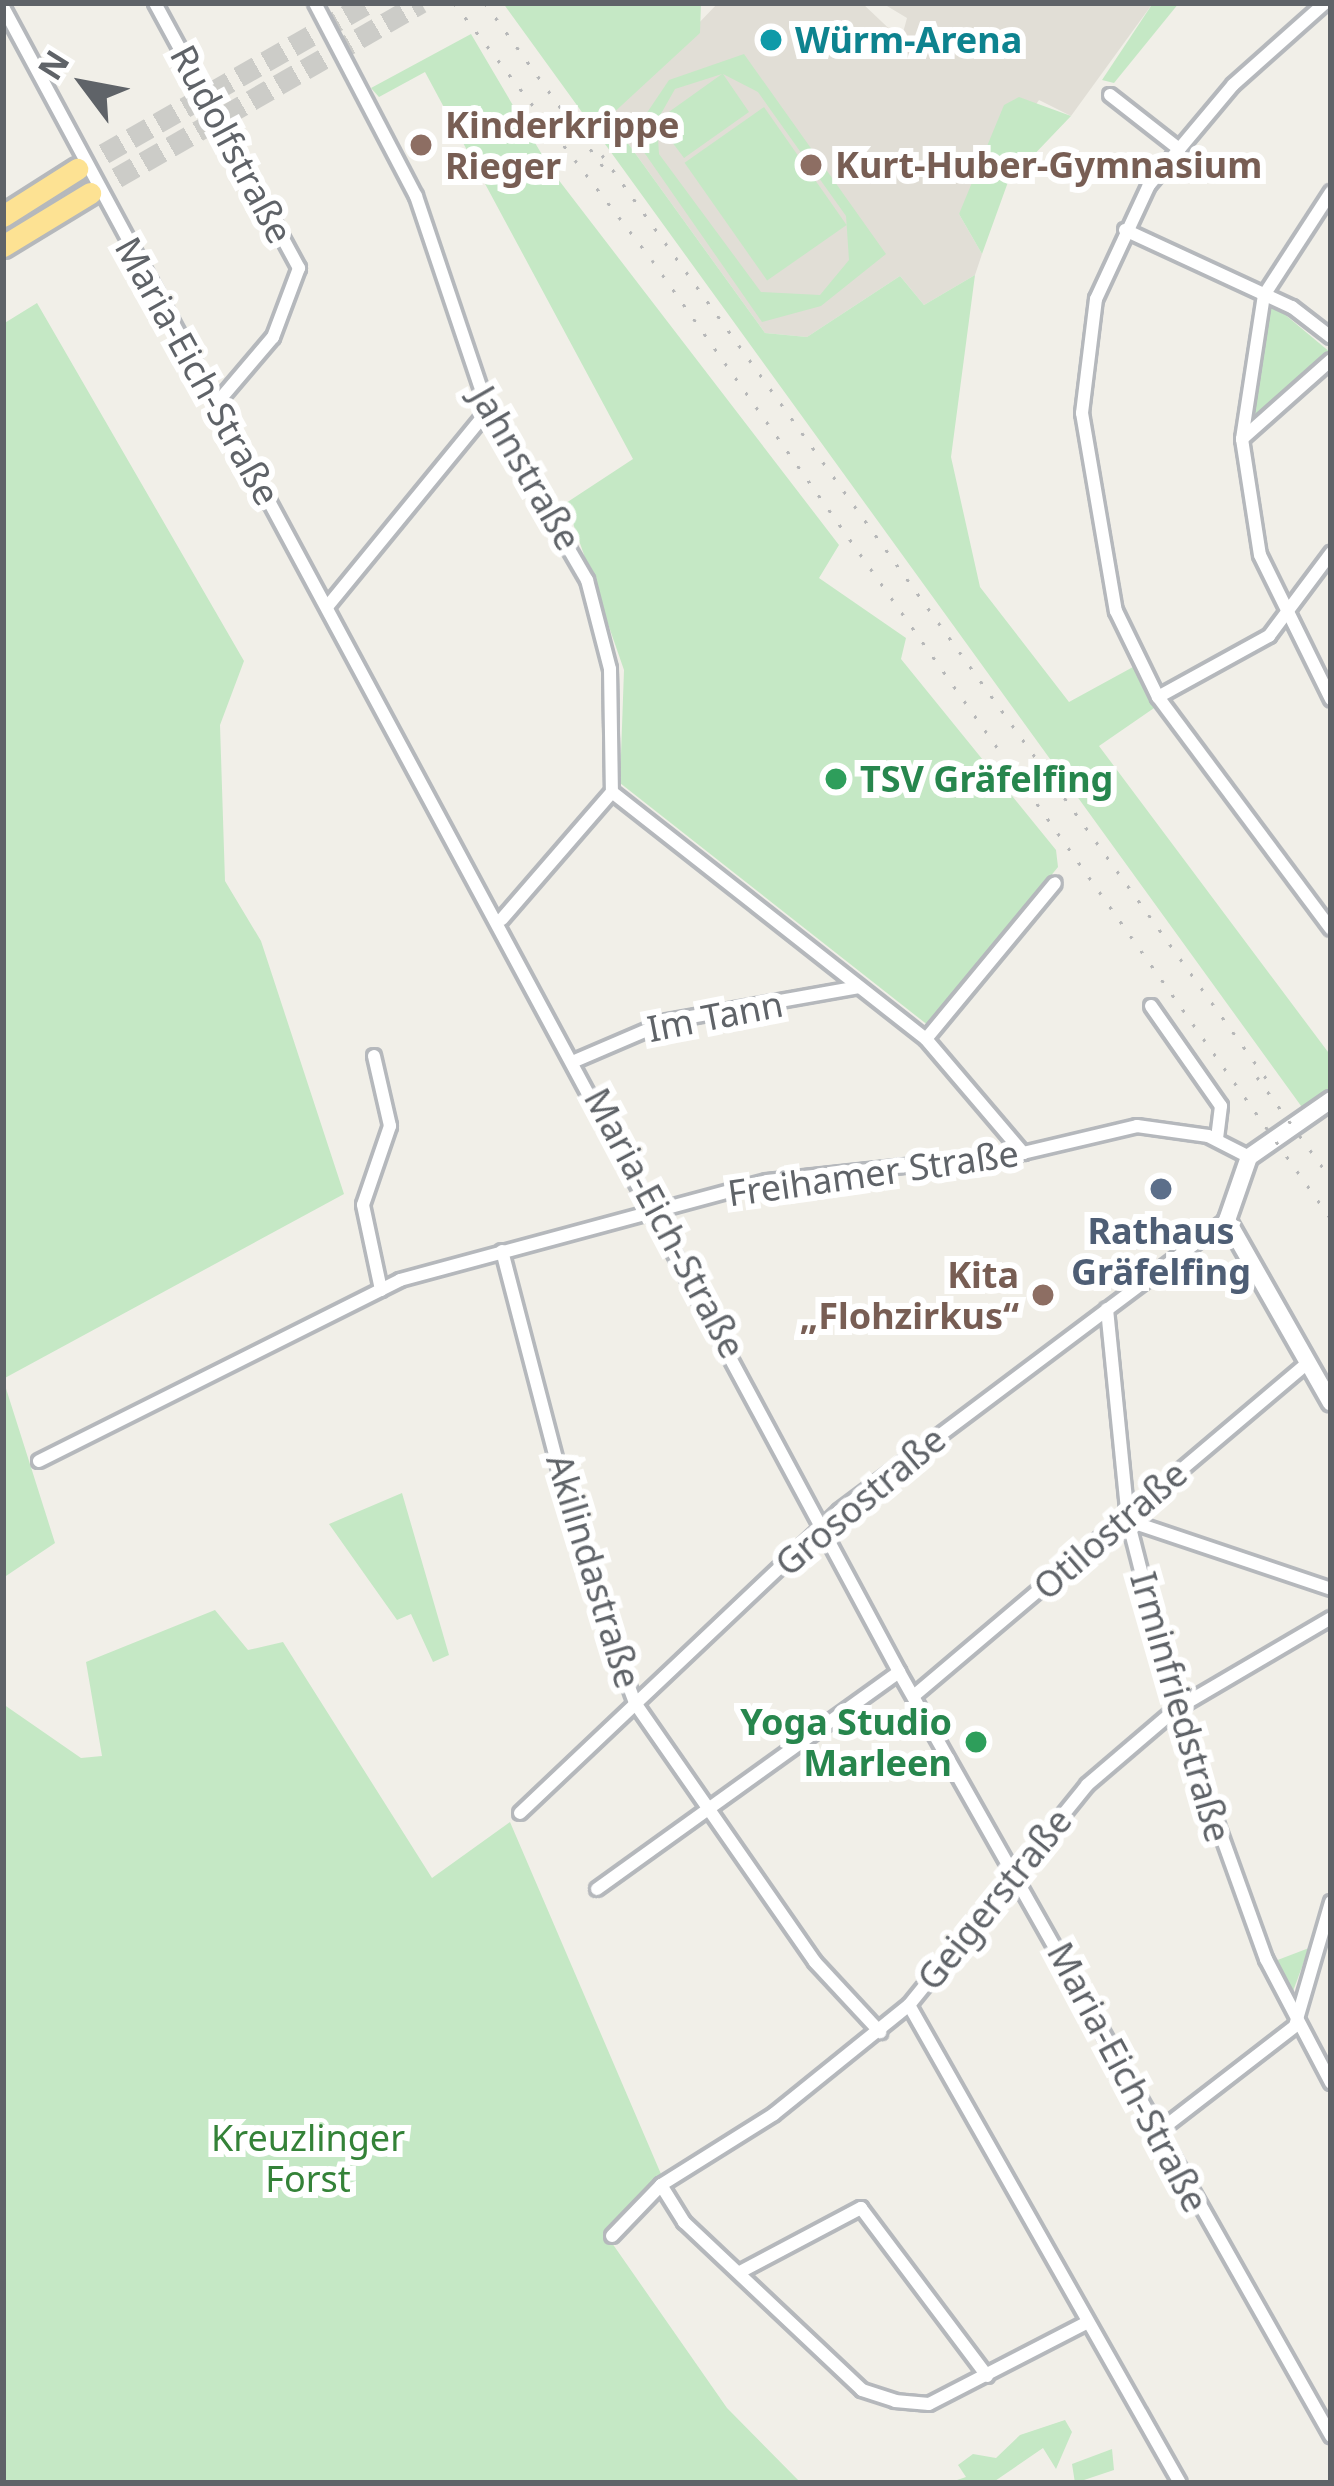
<!DOCTYPE html>
<html>
<head>
<meta charset="utf-8">
<style>
  body { margin:0 }
  #map { position:relative; width:1334px; height:2486px; overflow:hidden; background:#f1efe8; font-family:"Noto Sans",sans-serif }
  div>[style] { position:absolute }
  [style*='--x'] { left:calc(var(--x)*1px); top:calc(var(--y)*1px); width:calc(var(--w)*1px); rotate:calc(var(--a)*1deg) }
  .education>* { inset:0; background:#e1ded6 }
  .green>* { inset:0; background:#c5e8c5; transform-origin:0 0 }
  .highway-tunnel>* { height:21px; margin-top:-10.5px; transform-origin:0; background:repeating-linear-gradient(90deg,#ccccc8 0 21px,transparent 0 31px) }
  .roads { filter:drop-shadow(3px 0 #b5b8bc) drop-shadow(-3px 0 #b5b8bc) drop-shadow(0 3px #b5b8bc) drop-shadow(0 -3px #b5b8bc) }
  .street>* { height:12px; margin:-6px; padding:0 6px; transform-origin:6px; border-radius:6px; background:#fff }
  .secondary>* { height:16px; margin:-8px; padding:0 8px; transform-origin:8px; border-radius:8px; background:#fff }
  .highway>* { height:21px; margin:-10.5px; padding:0 10.5px; transform-origin:10.5px; border-radius:10.5px; background:#fde293 }
  .rail>* { height:3px; margin-top:-1.5px; transform-origin:0; background:repeating-linear-gradient(90deg,#b6b7b8 0 3px,transparent 0 18px) }
  .dots>* { width:33px; height:33px; translate:-50% -50%; box-sizing:border-box; border:6px solid #fff; border-radius:50% }
  span { translate:-50% -50%; white-space:nowrap; text-align:center; line-height:1.15; -webkit-text-stroke:12px #fff; paint-order:stroke }
  .culture-label { font-size:36px; color:#0d838f; font-weight:700 }
  .left { translate:0 -50%; text-align:left }
  .education-label { font-size:36px; color:#785e54; font-weight:700 }
  .right { translate:-100% -50%; text-align:right }
  .street-label { font-size:36px; color:#5f6368 }
  .leisure-label { font-size:36px; color:#27864d; font-weight:700 }
  .service-label { font-size:36px; color:#4e5e75; font-weight:700 }
  .park-label { font-size:36px; color:#348238 }
  .frame { position:absolute; inset:0; border:6px solid #5f6368; pointer-events:none }
  .north { position:absolute; left:24px; top:24px; width:120px; height:120px; -webkit-text-stroke:9px #fff; paint-order:stroke; rotate:302deg; font-size:33px; font-weight:700; line-height:48px; text-align:center; color:#5f6368 }
  .north::after { content:''; display:block; margin:auto; width:42px; height:54px; background:#5f6368; clip-path:polygon(50% 0,100% 100%,50% 72%,0 100%) }
</style>
</head>
<body>
<div id="map">
  <div class="education">
    <i style="clip-path:polygon(718px 3px,862px 3px,901px 40px,907px 18px,882px 3px,1153px 3px,1071px 116px,1039px 100px,959px 214px,982px 254px,975px 275px,924px 305px,900px 276px,807px 337px,765px 333px,609px 117px)"></i>
  </div>
  <div class="green">
    <i style="clip-path:polygon(503px 3px,701px 3px,700px 33px,609px 117px,765px 333px,807px 337px,900px 276px,924px 305px,975px 275px,951px 457px,980px 587px,1069px 702px,1133px 667px,1157px 706px,1099px 746px,1331px 1056px,1331px 1093px,1304px 1110px)"></i>
    <i style="clip-path:polygon(1153px 3px,1179px 3px,1114px 83px,1102px 80px)"></i>
    <i style="clip-path:polygon(471px 34px,551px 170px,839px 545px,819px 578px,906px 638px,901px 659px,1056px 850px,1058px 867px,929px 1026px,620px 783px,624px 670px,566px 503px,633px 459px,425px 72px,379px 97px,371px 88px)"></i>
    <i style="clip-path:polygon(evenodd,744px 54px,886px 254px,821px 306px,762px 322px,632px 135px,669px 80px,744px 54px,722px 74px,659px 119px,658px 119px,675px 89px,722px 74px,744px 54px,723px 74px,758px 92px,846px 216px,849px 260px,820px 295px,761px 292px,659px 154px,657px 122px,684px 158px,749px 112px,723px 74px)"></i>
    <i style="clip-path:polygon(1019px 97px,1071px 116px,1008px 182px,982px 254px,959px 214px,1004px 105px)"></i>
    <i style="left:764px;top:107px;width:144px;height:97px;rotate:55deg"></i>
    <i style="clip-path:polygon(1270px 302px,1331px 353px,1257px 428px,1247px 422px)"></i>
    <i style="clip-path:polygon(37px 303px,244px 661px,220px 725px,225px 881px,261px 941px,344px 1194px,3px 1379px,55px 1543px,3px 1578px,3px 324px)"></i>
    <i style="clip-path:polygon(402px 1493px,449px 1655px,433px 1662px,411px 1614px,397px 1620px,329px 1524px)"></i>
    <i style="clip-path:polygon(215px 1610px,248px 1650px,283px 1642px,432px 1878px,510px 1822px,661px 2174px,605px 2233px,727px 2408px,801px 2483px,3px 2483px,3px 1704px,81px 1758px,102px 1756px,86px 1662px)"></i>
    <i style="clip-path:polygon(1309px 1948px,1292px 1994px,1288px 1994px,1275px 1961px)"></i>
    <i style="clip-path:polygon(1065px 2420px,1072px 2432px,1056px 2469px,1043px 2448px,992px 2483px,948px 2483px,966px 2477px,958px 2465px,973px 2454px,996px 2458px,1020px 2435px)"></i>
    <i style="clip-path:polygon(1112px 2449px,1114px 2470px,1075px 2483px,1072px 2464px)"></i>
  </div>
  <div class="highway-tunnel">
    <i style="--x:77;--y:169;--w:335;--a:-29.7"></i>
    <i style="--x:90;--y:193;--w:382;--a:-29.9"></i>
  </div>
  <div class="roads">
    <div class="street">
      <i style="--x:155;--y:3;--w:302;--a:61.5"></i>
      <i style="--x:299;--y:268;--w:74;--a:110.6"></i>
      <i style="--x:273;--y:337;--w:88;--a:130.4"></i>
      <i style="--x:315;--y:3;--w:218;--a:62.4"></i>
      <i style="--x:416;--y:196;--w:226;--a:71.4"></i>
      <i style="--x:488;--y:410;--w:197;--a:59.8"></i>
      <i style="--x:587;--y:580;--w:92;--a:75.5"></i>
      <i style="--x:610;--y:669;--w:123;--a:89.1"></i>
      <i style="--x:1325;--y:3;--w:123;--a:138.3"></i>
      <i style="--x:1233;--y:85;--w:131;--a:130"></i>
      <i style="--x:1149;--y:185;--w:126;--a:114.9"></i>
      <i style="--x:1096;--y:299;--w:115;--a:97"></i>
      <i style="--x:1082;--y:413;--w:201;--a:80.3"></i>
      <i style="--x:1116;--y:611;--w:96;--a:64"></i>
      <i style="--x:1158;--y:697;--w:289;--a:53.3"></i>
      <i style="--x:3;--y:7;--w:1891;--a:61.71"></i>
      <i style="--x:899;--y:1672;--w:878;--a:60.51"></i>
      <i style="--x:1110;--y:95;--w:88;--a:38"></i>
      <i style="--x:1331;--y:192;--w:123;--a:123"></i>
      <i style="--x:1264;--y:295;--w:146;--a:98.7"></i>
      <i style="--x:1242;--y:439;--w:117;--a:81.2"></i>
      <i style="--x:1260;--y:555;--w:161;--a:63.8"></i>
      <i style="--x:1125;--y:230;--w:184;--a:24.8"></i>
      <i style="--x:1292;--y:307;--w:49;--a:37.6"></i>
      <i style="--x:1242;--y:439;--w:119;--a:-41.6"></i>
      <i style="--x:327;--y:607;--w:254;--a:-50.7"></i>
      <i style="--x:1158;--y:697;--w:127;--a:-28.8"></i>
      <i style="--x:1269;--y:636;--w:104;--a:-53.2"></i>
      <i style="--x:612;--y:792;--w:400;--a:38.2"></i>
      <i style="--x:926;--y:1039;--w:150;--a:49.6"></i>
      <i style="--x:502;--y:919;--w:168;--a:-49.1"></i>
      <i style="--x:1151;--y:1006;--w:122;--a:55"></i>
      <i style="--x:1221;--y:1106;--w:34;--a:97"></i>
      <i style="--x:926;--y:1039;--w:202;--a:-50.4"></i>
      <i style="--x:374;--y:1056;--w:72;--a:77.1"></i>
      <i style="--x:390;--y:1126;--w:83;--a:108.9"></i>
      <i style="--x:363;--y:1205;--w:87;--a:78"></i>
      <i style="--x:577;--y:1060;--w:99;--a:-23.2"></i>
      <i style="--x:668;--y:1021;--w:194;--a:-10.1"></i>
      <i style="--x:502;--y:1251;--w:322;--a:75.4"></i>
      <i style="--x:583;--y:1563;--w:149;--a:69.6"></i>
      <i style="--x:635;--y:1703;--w:315;--a:55.2"></i>
      <i style="--x:815;--y:1962;--w:96;--a:47.1"></i>
      <i style="--x:1107;--y:1309;--w:212;--a:84.3"></i>
      <i style="--x:1128;--y:1520;--w:195;--a:75.7"></i>
      <i style="--x:1176;--y:1709;--w:266;--a:70.2"></i>
      <i style="--x:1266;--y:1959;--w:140;--a:62.3"></i>
      <i style="--x:39;--y:1461;--w:404;--a:-26.6"></i>
      <i style="--x:400;--y:1280;--w:380;--a:-15.1"></i>
      <i style="--x:767;--y:1181;--w:258;--a:-6.2"></i>
      <i style="--x:1023;--y:1153;--w:117;--a:-13.3"></i>
      <i style="--x:1137;--y:1126;--w:72;--a:8"></i>
      <i style="--x:1208;--y:1136;--w:46;--a:27.1"></i>
      <i style="--x:1129;--y:1521;--w:213;--a:18.6"></i>
      <i style="--x:916;--y:1694;--w:508;--a:-40.21"></i>
      <i style="--x:520;--y:1813;--w:439;--a:-43.4"></i>
      <i style="--x:839;--y:1511;--w:485;--a:-36.9"></i>
      <i style="--x:597;--y:1889;--w:372;--a:-35.7"></i>
      <i style="--x:909;--y:2005;--w:549;--a:60.45"></i>
      <i style="--x:1154;--y:2135;--w:178;--a:-37.7"></i>
      <i style="--x:1295;--y:2026;--w:129;--a:-73.8"></i>
      <i style="--x:661;--y:2185;--w:44;--a:58.1"></i>
      <i style="--x:684;--y:2222;--w:245;--a:43.3"></i>
      <i style="--x:862;--y:2390;--w:35;--a:18"></i>
      <i style="--x:895;--y:2401;--w:34;--a:5"></i>
      <i style="--x:929;--y:2404;--w:177;--a:-27.3"></i>
      <i style="--x:612;--y:2236;--w:71;--a:-46.1"></i>
      <i style="--x:661;--y:2185;--w:133;--a:-32.1"></i>
      <i style="--x:774;--y:2114;--w:174;--a:-38.9"></i>
      <i style="--x:909;--y:2005;--w:283;--a:-51"></i>
      <i style="--x:1087;--y:1785;--w:117;--a:-40.5"></i>
      <i style="--x:1176;--y:1709;--w:180;--a:-30.4"></i>
      <i style="--x:740;--y:2272;--w:137;--a:-27.9"></i>
      <i style="--x:861;--y:2208;--w:210;--a:53.1"></i>
    </div>
    <div class="secondary">
      <i style="--x:1331;--y:1100;--w:100;--a:145.2"></i>
      <i style="--x:1249;--y:1157;--w:67;--a:109.2"></i>
      <i style="--x:1227;--y:1220;--w:210;--a:60.4"></i>
    </div>
    <div class="highway">
      <i style="--x:3;--y:216;--w:88;--a:-32.4"></i>
      <i style="--x:3;--y:246;--w:102;--a:-31.3"></i>
    </div>
  </div>
  <div class="rail">
    <i style="--x:454;--y:3;--w:324;--a:52.4"></i>
    <i style="--x:652;--y:260;--w:1175;--a:54.7"></i>
    <i style="--x:485;--y:3;--w:207;--a:54.2"></i>
    <i style="--x:602;--y:155;--w:1146;--a:54.27"></i>
    <i style="--x:1257;--y:1077;--w:126;--a:54"></i>
  </div>
  <div class="dots">
    <i style="left:771px;top:40px;background:#0f9aa8"></i>
    <i style="left:421px;top:145px;background:#8d6e63"></i>
    <i style="left:811px;top:165px;background:#8d6e63"></i>
    <i style="left:836px;top:779px;background:#2e9e5b"></i>
    <i style="left:1161px;top:1189px;background:#5c6f8a"></i>
    <i style="left:1043px;top:1295px;background:#8d6e63"></i>
    <i style="left:976px;top:1742px;background:#2e9e5b"></i>
  </div>
  <div class="culture-label">
    <span class="left" style="left:795px;top:40px">Würm-Arena</span>
  </div>
  <div class="education-label">
    <span class="left" style="left:445px;top:145px">Kinderkrippe<br>Rieger</span>
    <span class="left" style="left:835px;top:165px">Kurt-Huber-Gymnasium</span>
    <span class="right" style="left:1019px;top:1295px">Kita<br>„Flohzirkus“</span>
  </div>
  <div class="street-label">
    <span style="left:232px;top:144px;rotate:62deg">Rudolfstraße</span>
    <span style="left:198px;top:371px;rotate:61deg">Maria-Eich-Straße</span>
    <span style="left:526px;top:468px;rotate:60deg">Jahnstraße</span>
    <span style="left:715px;top:1016px;rotate:-11deg">Im Tann</span>
    <span style="left:873px;top:1173px;rotate:-8deg">Freihamer Straße</span>
    <span style="left:665px;top:1223px;rotate:62deg">Maria-Eich-Straße</span>
    <span style="left:860px;top:1501px;rotate:-40deg">Grosostraße</span>
    <span style="left:1110px;top:1530px;rotate:-41deg">Otilostraße</span>
    <span style="left:594px;top:1571px;rotate:73deg">Akilindastraße</span>
    <span style="left:1181px;top:1707px;rotate:74deg">Irminfriedstraße</span>
    <span style="left:994px;top:1899px;rotate:-51deg">Geigerstraße</span>
    <span style="left:1128px;top:2077px;rotate:62deg">Maria-Eich-Straße</span>
  </div>
  <div class="leisure-label">
    <span class="left" style="left:860px;top:779px">TSV Gräfelfing</span>
    <span class="right" style="left:952px;top:1742px">Yoga Studio<br>Marleen</span>
  </div>
  <div class="service-label">
    <span style="left:1161px;top:1251px">Rathaus<br>Gräfelfing</span>
  </div>
  <div class="park-label">
    <span style="left:308px;top:2158px">Kreuzlinger<br>Forst</span>
  </div>
  <div class="frame"></div>
  <div class="north">N</div>
</div>
</body>
</html>
